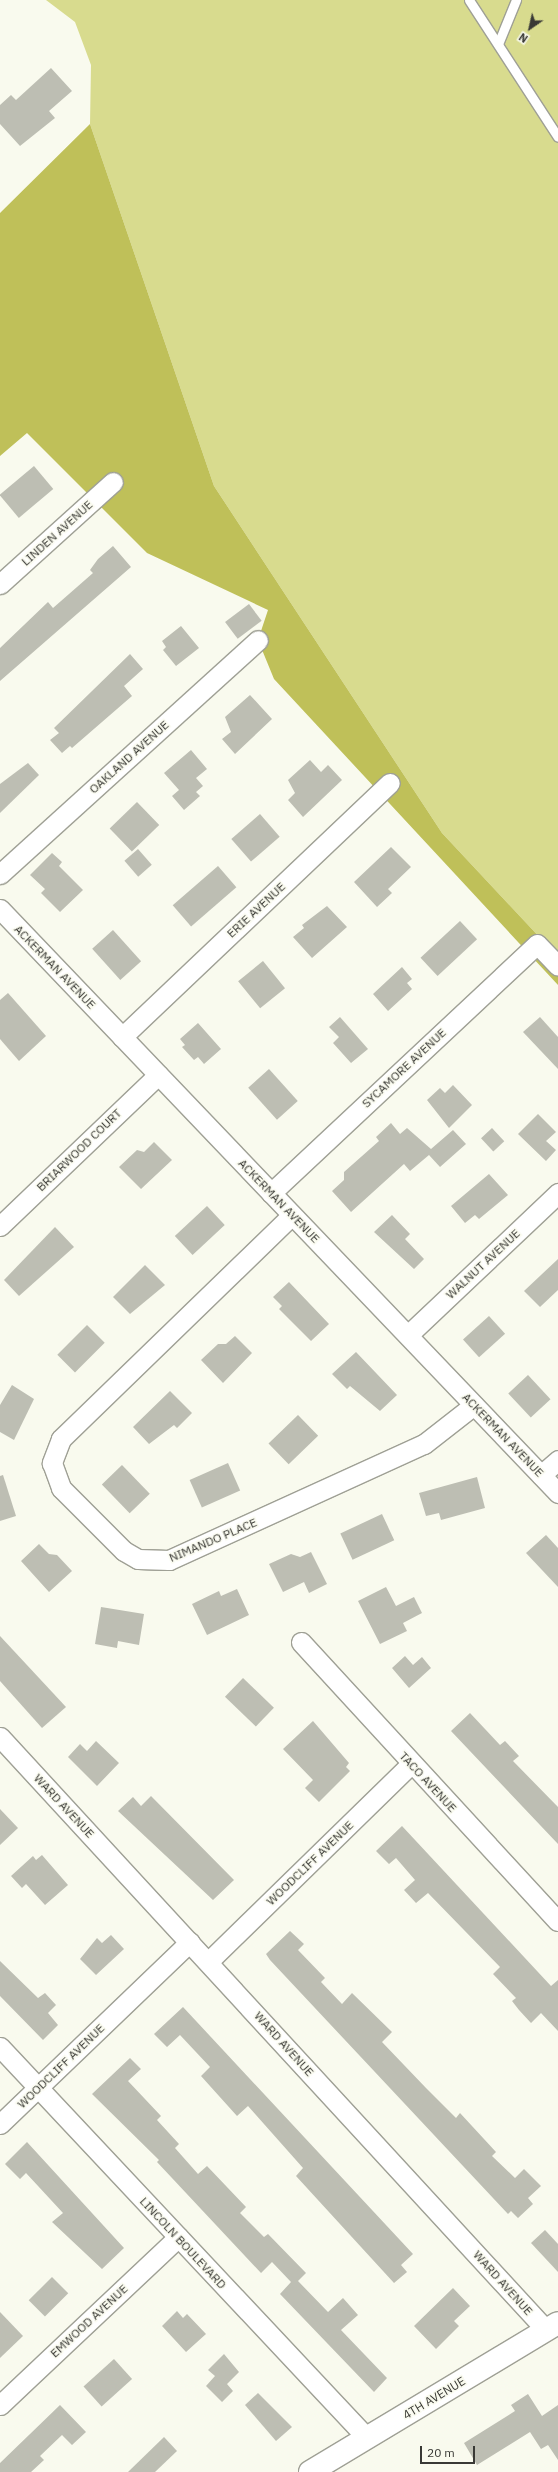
<!DOCTYPE html>
<html>
<head>
<meta charset="utf-8">
<style>
  body { margin:0 }
  #map { position:relative; width:558px; height:2472px; overflow:hidden; background:#f9faee; font-family:"IBM Plex Sans",sans-serif }
  div>[style] { position:absolute }
  [style*='--x'] { left:calc(var(--x)*1px); top:calc(var(--y)*1px); width:calc(var(--w)*1px); rotate:calc(var(--a)*1deg) }
  .green>* { inset:0; background:#d8db8e }
  .forest>* { inset:0; background:#bfc059 }
  .building>* { inset:0; background:#bdbeb3; transform-origin:0 0 }
  .roads { filter:drop-shadow(1px 0 #9fa095) drop-shadow(-1px 0 #9fa095) drop-shadow(0 1px #9fa095) drop-shadow(0 -1px #9fa095) }
  .lane>* { height:9px; margin:-4.5px; padding:0 4.5px; transform-origin:4.5px; border-radius:4.5px; background:#fff }
  .street>* { height:19px; margin:-9.5px; padding:0 9.5px; transform-origin:9.5px; border-radius:9.5px; background:#fff }
  .secondary>* { height:22px; margin:-11px; padding:0 11px; transform-origin:11px; border-radius:11px; background:#fff }
  span { translate:-50% -50%; white-space:nowrap; text-align:center; line-height:1.15; -webkit-text-stroke:3px #f9faee; paint-order:stroke }
  .street-label { font-size:12px; color:#393935 }
  .north { position:absolute; left:510px; top:8px; width:40px; height:40px; -webkit-text-stroke:3px #f9faee; paint-order:stroke; rotate:214deg; font-size:11px; font-weight:700; line-height:16px; text-align:center; color:#393935 }
  .north::after { content:''; display:block; margin:auto; width:14px; height:18px; background:#393935; clip-path:polygon(50% 0,100% 100%,50% 72%,0 100%) }
  .scale { position:absolute; left:420px; top:2446px; width:55px; height:18px; box-sizing:border-box; border:2px solid #393935; border-top:0; padding-left:5px; font-size:12px; line-height:14px; white-space:nowrap; color:#393935; -webkit-text-stroke:3px #f9faee; paint-order:stroke }
</style>
</head>
<body>
<div id="map">
  <div class="green">
    <i style="clip-path:polygon(46px 0,558px 0,558px 957px,442px 833px,214px 486px,90px 124px,91px 65px,75px 22px)"></i>
  </div>
  <div class="forest">
    <i style="clip-path:polygon(90px 124px,214px 486px,442px 833px,558px 957px,558px 985px,274px 679px,258px 640px,268px 610px,147px 553px,27px 433px,0 456px,0 213px)"></i>
  </div>
  <div class="building">
    <i style="clip-path:polygon(51px 68px,72px 91px,49px 111px,55px 118px,20px 146px,0 124px,0 105px,11px 95px,16px 100px)"></i>
    <i style="left:34px;top:466px;width:30px;height:45px;rotate:50deg"></i>
    <i style="clip-path:polygon(113px 546px,131px 567px,0 681px,0 648px,48px 602px,53px 608px,93px 573px,90px 570px,98px 559px)"></i>
    <i style="left:249px;top:604px;width:21px;height:30px;rotate:53deg"></i>
    <i style="clip-path:polygon(181px 626px,199px 648px,176px 666px,163px 650px,166px 647px,162px 641px)"></i>
    <i style="clip-path:polygon(130px 654px,143px 669px,124px 686px,132px 696px,72px 748px,70px 746px,62px 753px,50px 740px,59px 733px,54px 728px)"></i>
    <i style="clip-path:polygon(250px 695px,272px 719px,235px 754px,222px 739px,231px 732px,225px 717px)"></i>
    <i style="clip-path:polygon(191px 750px,207px 769px,196px 778px,203px 786px,196px 792px,200px 796px,184px 810px,172px 796px,179px 790px,164px 773px)"></i>
    <i style="clip-path:polygon(310px 760px,321px 772px,328px 765px,342px 780px,303px 817px,288px 800px,295px 793px,288px 780px)"></i>
    <i style="clip-path:polygon(28px 763px,39px 775px,0 813px,0 784px)"></i>
    <i style="left:137px;top:802px;width:32px;height:38px;rotate:46deg"></i>
    <i style="left:260px;top:814px;width:30px;height:38px;rotate:49deg"></i>
    <i style="clip-path:polygon(391px 847px,411px 867px,388px 889px,392px 893px,377px 907px,354px 882px)"></i>
    <i style="left:138px;top:849px;width:21px;height:18px;rotate:49deg"></i>
    <i style="clip-path:polygon(52px 853px,62px 862px,59px 866px,83px 890px,60px 912px,41px 893px,45px 889px,30px 875px)"></i>
    <i style="left:218px;top:866px;width:28px;height:60px;rotate:49deg"></i>
    <i style="clip-path:polygon(327px 906px,347px 927px,312px 958px,293px 937px,304px 928px,302px 925px)"></i>
    <i style="left:460px;top:921px;width:25px;height:54px;rotate:47deg"></i>
    <i style="left:113px;top:930px;width:42px;height:28px;rotate:48deg"></i>
    <i style="left:263px;top:961px;width:35px;height:32px;rotate:51deg"></i>
    <i style="clip-path:polygon(402px 967px,412px 979px,407px 983px,412px 989px,388px 1011px,373px 994px)"></i>
    <i style="clip-path:polygon(8px 993px,46px 1036px,19px 1061px,0 1039px,0 1000px)"></i>
    <i style="clip-path:polygon(340px 1017px,368px 1049px,351px 1063px,333px 1043px,339px 1037px,329px 1027px)"></i>
    <i style="clip-path:polygon(540px 1017px,558px 1037px,558px 1069px,523px 1032px)"></i>
    <i style="clip-path:polygon(198px 1023px,221px 1049px,204px 1064px,198px 1057px,194px 1060px,182px 1047px,185px 1045px,180px 1039px)"></i>
    <i style="left:269px;top:1069px;width:43px;height:28px;rotate:48deg"></i>
    <i style="clip-path:polygon(453px 1085px,472px 1105px,449px 1128px,427px 1100px,440px 1088px,445px 1093px)"></i>
    <i style="clip-path:polygon(538px 1114px,556px 1132px,546px 1141px,556px 1150px,546px 1161px,518px 1134px)"></i>
    <i style="clip-path:polygon(391px 1123px,400px 1134px,407px 1128px,431px 1149px,453px 1130px,466px 1144px,440px 1167px,429px 1155px,410px 1171px,404px 1164px,351px 1212px,332px 1191px,344px 1180px,344px 1172px,379px 1141px,376px 1137px)"></i>
    <i style="left:492px;top:1128px;width:18px;height:15px;rotate:47deg"></i>
    <i style="clip-path:polygon(154px 1142px,172px 1160px,141px 1189px,119px 1167px,137px 1150px,144px 1152px)"></i>
    <i style="clip-path:polygon(489px 1174px,508px 1195px,479px 1219px,475px 1215px,465px 1223px,451px 1206px)"></i>
    <i style="left:207px;top:1206px;width:26px;height:44px;rotate:47deg"></i>
    <i style="clip-path:polygon(392px 1215px,410px 1234px,405px 1239px,424px 1259px,414px 1269px,374px 1232px)"></i>
    <i style="clip-path:polygon(55px 1227px,74px 1247px,19px 1296px,4px 1280px)"></i>
    <i style="clip-path:polygon(558px 1259px,558px 1290px,540px 1307px,524px 1291px)"></i>
    <i style="clip-path:polygon(145px 1265px,165px 1285px,130px 1314px,113px 1297px)"></i>
    <i style="clip-path:polygon(289px 1282px,329px 1324px,311px 1341px,279px 1309px,282px 1306px,273px 1297px)"></i>
    <i style="left:489px;top:1316px;width:24px;height:35px;rotate:48deg"></i>
    <i style="left:87px;top:1325px;width:25px;height:42px;rotate:45deg"></i>
    <i style="clip-path:polygon(235px 1336px,252px 1353px,223px 1383px,201px 1360px,218px 1344px,226px 1344px)"></i>
    <i style="clip-path:polygon(356px 1352px,397px 1395px,380px 1411px,350px 1386px,347px 1389px,332px 1374px)"></i>
    <i style="left:528px;top:1375px;width:33px;height:27px;rotate:47deg"></i>
    <i style="clip-path:polygon(12px 1385px,34px 1399px,14px 1440px,0 1432px,0 1405px)"></i>
    <i style="clip-path:polygon(170px 1391px,192px 1413px,177px 1428px,174px 1425px,149px 1444px,133px 1427px)"></i>
    <i style="left:298px;top:1415px;width:29px;height:41px;rotate:46deg"></i>
    <i style="left:228px;top:1463px;width:30px;height:42px;rotate:66deg"></i>
    <i style="left:122px;top:1465px;width:40px;height:28px;rotate:46deg"></i>
    <i style="clip-path:polygon(3px 1475px,16px 1516px,0 1521px,0 1476px)"></i>
    <i style="clip-path:polygon(477px 1477px,485px 1508px,441px 1520px,439px 1513px,426px 1516px,419px 1493px)"></i>
    <i style="left:382px;top:1514px;width:29px;height:46px;rotate:65deg"></i>
    <i style="clip-path:polygon(546px 1535px,558px 1548px,558px 1587px,526px 1553px)"></i>
    <i style="clip-path:polygon(39px 1544px,49px 1554px,57px 1555px,72px 1571px,49px 1592px,21px 1561px)"></i>
    <i style="clip-path:polygon(311px 1552px,327px 1584px,309px 1593px,304px 1582px,283px 1592px,269px 1564px,291px 1554px,300px 1557px)"></i>
    <i style="clip-path:polygon(386px 1587px,396px 1606px,414px 1597px,422px 1613px,403px 1623px,407px 1631px,380px 1644px,358px 1601px)"></i>
    <i style="clip-path:polygon(237px 1589px,249px 1615px,207px 1635px,192px 1604px,219px 1591px,221px 1596px)"></i>
    <i style="clip-path:polygon(101px 1607px,144px 1614px,139px 1645px,118px 1641px,117px 1648px,95px 1644px)"></i>
    <i style="clip-path:polygon(0 1636px,66px 1707px,42px 1728px,0 1681px)"></i>
    <i style="clip-path:polygon(405px 1656px,413px 1665px,422px 1657px,431px 1668px,409px 1688px,392px 1668px)"></i>
    <i style="left:243px;top:1678px;width:43px;height:26px;rotate:44deg"></i>
    <i style="clip-path:polygon(470px 1713px,500px 1745px,505px 1741px,519px 1756px,513px 1761px,558px 1807px,558px 1844px,451px 1731px)"></i>
    <i style="clip-path:polygon(313px 1721px,349px 1763px,346px 1767px,350px 1771px,319px 1802px,305px 1788px,313px 1780px,283px 1749px)"></i>
    <i style="clip-path:polygon(96px 1741px,119px 1763px,97px 1786px,68px 1757px,80px 1744px,87px 1751px)"></i>
    <i style="clip-path:polygon(151px 1796px,234px 1880px,213px 1900px,118px 1811px,133px 1797px,141px 1806px)"></i>
    <i style="clip-path:polygon(0 1809px,18px 1828px,0 1845px)"></i>
    <i style="clip-path:polygon(402px 1826px,551px 1986px,558px 1980px,558px 2031px,541px 2013px,531px 2023px,519px 2010px,512px 2001px,516px 1998px,493px 1974px,500px 1967px,428px 1893px,416px 1903px,404px 1890px,415px 1880px,396px 1858px,389px 1864px,376px 1851px)"></i>
    <i style="clip-path:polygon(42px 1855px,68px 1885px,45px 1905px,26px 1884px,22px 1888px,11px 1876px,33px 1856px,36px 1860px)"></i>
    <i style="clip-path:polygon(290px 1931px,304px 1944px,298px 1950px,325px 1978px,321px 1982px,342px 2004px,352px 1993px,392px 2032px,382px 2042px,426px 2088px,456px 2118px,460px 2113px,496px 2152px,492px 2156px,515px 2178px,524px 2169px,541px 2186px,528px 2198px,533px 2204px,518px 2218px,511px 2211px,508px 2214px,270px 1960px,266px 1954px)"></i>
    <i style="clip-path:polygon(111px 1935px,124px 1949px,96px 1975px,80px 1959px,97px 1938px,102px 1943px)"></i>
    <i style="clip-path:polygon(0 1961px,38px 1998px,45px 1993px,56px 2005px,48px 2013px,58px 2025px,43px 2040px,0 1996px)"></i>
    <i style="clip-path:polygon(183px 2007px,413px 2254px,401px 2265px,407px 2272px,394px 2283px,296px 2176px,303px 2168px,248px 2106px,237px 2116px,201px 2076px,210px 2067px,180px 2035px,167px 2047px,154px 2034px)"></i>
    <i style="clip-path:polygon(130px 2058px,141px 2069px,128px 2081px,161px 2116px,157px 2120px,179px 2144px,175px 2148px,198px 2174px,207px 2166px,246px 2207px,240px 2213px,264px 2237px,268px 2234px,306px 2273px,298px 2281px,328px 2312px,343px 2298px,358px 2315px,341px 2330px,387px 2378px,374px 2392px,280px 2294px,291px 2282px,272px 2262px,261px 2273px,157px 2162px,159px 2160px,92px 2094px)"></i>
    <i style="clip-path:polygon(27px 2142px,124px 2248px,102px 2269px,52px 2222px,63px 2213px,26px 2173px,20px 2179px,5px 2164px)"></i>
    <i style="clip-path:polygon(545px 2230px,558px 2244px,558px 2272px,531px 2243px)"></i>
    <i style="left:52px;top:2277px;width:23px;height:33px;rotate:45deg"></i>
    <i style="clip-path:polygon(453px 2288px,470px 2306px,454px 2321px,459px 2326px,436px 2349px,414px 2326px)"></i>
    <i style="clip-path:polygon(177px 2311px,183px 2318px,187px 2314px,206px 2334px,186px 2352px,162px 2326px)"></i>
    <i style="clip-path:polygon(0 2312px,23px 2336px,0 2358px)"></i>
    <i style="clip-path:polygon(224px 2354px,239px 2372px,227px 2384px,233px 2391px,222px 2402px,206px 2386px,215px 2376px,208px 2370px)"></i>
    <i style="left:114px;top:2359px;width:27px;height:41px;rotate:48deg"></i>
    <i style="clip-path:polygon(258px 2393px,292px 2427px,276px 2441px,245px 2405px)"></i>
    <i style="clip-path:polygon(528px 2394px,542px 2416px,558px 2405px,558px 2460px,548px 2445px,541px 2449px,530px 2432px,477px 2465px,464px 2443px,515px 2411px,511px 2405px)"></i>
    <i style="clip-path:polygon(60px 2405px,86px 2432px,72px 2445px,62px 2435px,40px 2456px,44px 2460px,31px 2472px,0 2472px,0 2463px)"></i>
    <i style="clip-path:polygon(164px 2437px,177px 2451px,155px 2472px,128px 2472px)"></i>
  </div>
  <div class="roads">
    <div class="lane">
      <i style="--x:469;--y:0;--w:163;--a:57"></i>
      <i style="--x:498;--y:44;--w:48;--a:-67.8"></i>
    </div>
    <div class="street">
      <i style="--x:0;--y:584;--w:152;--a:-42.1"></i>
      <i style="--x:0;--y:874;--w:348;--a:-42.2"></i>
      <i style="--x:0;--y:909;--w:808;--a:46.3"></i>
      <i style="--x:122;--y:1037;--w:369;--a:-43.5"></i>
      <i style="--x:271;--y:1193;--w:364;--a:-43.1"></i>
      <i style="--x:537;--y:944;--w:30;--a:46"></i>
      <i style="--x:292;--y:1215;--w:322;--a:135.9"></i>
      <i style="--x:61;--y:1439;--w:26;--a:111"></i>
      <i style="--x:52;--y:1463;--w:27;--a:70"></i>
      <i style="--x:61;--y:1488;--w:89;--a:45"></i>
      <i style="--x:124;--y:1551;--w:16;--a:30"></i>
      <i style="--x:138;--y:1559;--w:31;--a:2"></i>
      <i style="--x:169;--y:1560;--w:280;--a:-24.5"></i>
      <i style="--x:424;--y:1444;--w:63;--a:-38"></i>
      <i style="--x:0;--y:1226;--w:219;--a:-43.7"></i>
      <i style="--x:408;--y:1335;--w:207;--a:-43.4"></i>
      <i style="--x:541;--y:1475;--w:23;--a:-41"></i>
      <i style="--x:301;--y:1642;--w:379;--a:47.4"></i>
      <i style="--x:0;--y:1737;--w:806;--a:47.36"></i>
      <i style="--x:209;--y:1961;--w:282;--a:-44.3"></i>
      <i style="--x:0;--y:2047;--w:536;--a:46.81"></i>
      <i style="--x:0;--y:2124;--w:263;--a:-43.8"></i>
      <i style="--x:0;--y:2405;--w:245;--a:-43.3"></i>
    </div>
    <div class="secondary">
      <i style="--x:310;--y:2472;--w:289;--a:-31"></i>
    </div>
  </div>
  <div class="street-label">
    <span style="left:57px;top:533px;rotate:-42deg">LINDEN AVENUE</span>
    <span style="left:129px;top:757px;rotate:-42deg">OAKLAND AVENUE</span>
    <span style="left:256px;top:910px;rotate:-43deg">ERIE AVENUE</span>
    <span style="left:55px;top:967px;rotate:46deg">ACKERMAN AVENUE</span>
    <span style="left:404px;top:1068px;rotate:-43deg">SYCAMORE AVENUE</span>
    <span style="left:79px;top:1150px;rotate:-44deg">BRIARWOOD COURT</span>
    <span style="left:279px;top:1201px;rotate:46deg">ACKERMAN AVENUE</span>
    <span style="left:483px;top:1264px;rotate:-43deg">WALNUT AVENUE</span>
    <span style="left:503px;top:1435px;rotate:46deg">ACKERMAN AVENUE</span>
    <span style="left:213px;top:1540px;rotate:-23deg">NIMANDO PLACE</span>
    <span style="left:428px;top:1782px;rotate:47deg">TACO AVENUE</span>
    <span style="left:64px;top:1806px;rotate:47deg">WARD AVENUE</span>
    <span style="left:310px;top:1863px;rotate:-44deg">WOODCLIFF AVENUE</span>
    <span style="left:284px;top:2044px;rotate:48deg">WARD AVENUE</span>
    <span style="left:61px;top:2066px;rotate:-44deg">WOODCLIFF AVENUE</span>
    <span style="left:183px;top:2243px;rotate:47deg">LINCOLN BOULEVARD</span>
    <span style="left:503px;top:2283px;rotate:48deg">WARD AVENUE</span>
    <span style="left:89px;top:2321px;rotate:-43deg">EMWOOD AVENUE</span>
    <span style="left:434px;top:2398px;rotate:-31deg">4TH AVENUE</span>
  </div>
  <div class="north">N</div>
  <div class="scale">20 m</div>
</div>
</body>
</html>
